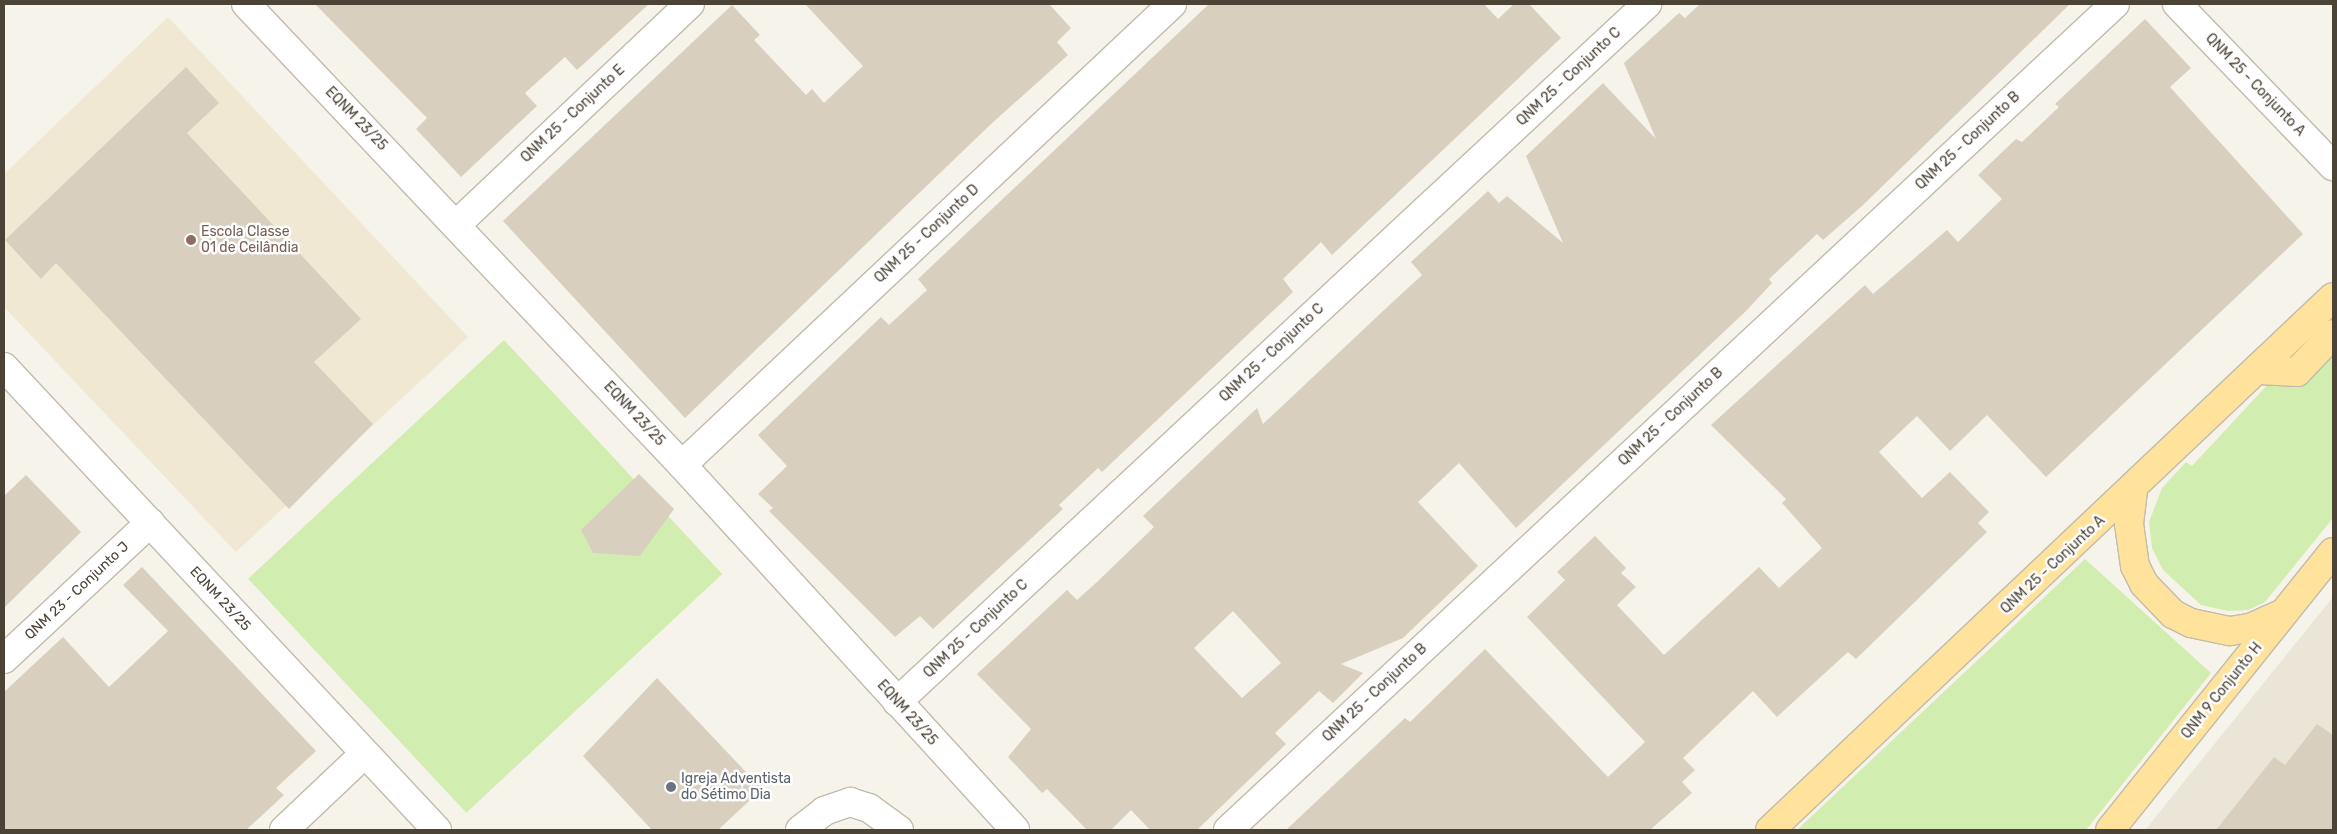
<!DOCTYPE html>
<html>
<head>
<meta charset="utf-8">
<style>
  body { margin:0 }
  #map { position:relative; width:2337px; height:834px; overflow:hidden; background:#f6f3eb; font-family:Rubik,sans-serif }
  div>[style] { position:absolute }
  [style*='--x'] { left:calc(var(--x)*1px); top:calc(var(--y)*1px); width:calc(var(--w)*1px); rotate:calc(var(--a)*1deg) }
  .residential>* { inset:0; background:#ebe5d8 }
  .education>* { inset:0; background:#f0e8d3 }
  .green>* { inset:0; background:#d2edb0; transform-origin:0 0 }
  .building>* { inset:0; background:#d9cfbf }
  .roads { filter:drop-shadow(1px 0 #c3bbac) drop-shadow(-1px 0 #c3bbac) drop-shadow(0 1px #c3bbac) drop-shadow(0 -1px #c3bbac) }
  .minor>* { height:28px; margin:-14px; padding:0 14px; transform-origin:14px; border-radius:14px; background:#fff }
  .major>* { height:28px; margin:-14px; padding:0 14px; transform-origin:14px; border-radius:14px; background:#ffe29b }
  .dots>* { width:14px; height:14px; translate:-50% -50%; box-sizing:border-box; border:2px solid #fff; border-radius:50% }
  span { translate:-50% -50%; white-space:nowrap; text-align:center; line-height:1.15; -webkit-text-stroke:5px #fff; paint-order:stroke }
  .street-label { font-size:14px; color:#4c4337 }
  .education-label { font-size:14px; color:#785e54 }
  .left { translate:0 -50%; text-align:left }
  .worship-label { font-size:14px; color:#5b616d }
  .frame { position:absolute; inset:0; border:5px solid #4c4337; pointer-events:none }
</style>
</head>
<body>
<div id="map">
  <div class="residential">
    <i style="clip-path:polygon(2333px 597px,2333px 830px,2145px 830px)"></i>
  </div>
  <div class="education">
    <i style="clip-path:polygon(168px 17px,468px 337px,236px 552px,4px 307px,4px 174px)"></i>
  </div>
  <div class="green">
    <i style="left:504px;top:340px;width:320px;height:350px;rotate:47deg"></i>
    <i style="clip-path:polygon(2333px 353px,2333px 518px,2265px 602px,2248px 610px,2228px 611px,2201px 605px,2163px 570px,2152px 548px,2149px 522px,2162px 488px,2186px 462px,2192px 466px,2271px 381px)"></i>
    <i style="clip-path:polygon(2085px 559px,2211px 673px,2086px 830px,1797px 830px)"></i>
  </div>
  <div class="building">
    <i style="clip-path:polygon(315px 4px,649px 4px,577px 70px,565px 57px,525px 93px,537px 106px,461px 177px,416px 129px,427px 118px)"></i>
    <i style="clip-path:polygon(805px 4px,1049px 4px,1071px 28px,1057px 42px,1068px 55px,990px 125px,685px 418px,503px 221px,732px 5px,760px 35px,754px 40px,806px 95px,812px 89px,824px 103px,863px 66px)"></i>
    <i style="clip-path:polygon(1209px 4px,1484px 4px,1498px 19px,1514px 4px,1529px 4px,1561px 38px,1332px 255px,1321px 242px,1283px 279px,1293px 292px,1102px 472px,1098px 468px,1059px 505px,1063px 509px,933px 629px,920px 616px,895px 637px,769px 511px,773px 508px,758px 494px,787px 466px,758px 435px,881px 317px,889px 325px,927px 290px,918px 279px)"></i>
    <i style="clip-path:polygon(evenodd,1700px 4px,2070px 4px,1862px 206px,1823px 240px,1817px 234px,1769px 279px,1772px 283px,1746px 311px,1516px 528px,1459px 463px,1418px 502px,1478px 566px,1403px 638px,1341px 664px,1363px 673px,1333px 703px,1319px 691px,1294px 715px,1275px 733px,1286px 744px,1197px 830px,1150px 830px,1131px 810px,1111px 830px,1087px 830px,1047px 789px,1042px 793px,1008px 757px,1031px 729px,977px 674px,1067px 590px,1077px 600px,1097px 582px,1154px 527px,1143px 516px,1257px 408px,1263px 424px,1383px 311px,1422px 275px,1411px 262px,1488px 191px,1499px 203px,1507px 196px,1563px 243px,1526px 156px,1603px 83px,1656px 139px,1624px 63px,1679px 13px,1685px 18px,1700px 4px,1233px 611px,1281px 663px,1242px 698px,1194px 648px,1233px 611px)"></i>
    <i style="clip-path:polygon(2145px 19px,2191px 68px,2170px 87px,2303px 234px,2046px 477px,1987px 415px,1950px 451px,1917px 416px,1879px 452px,1922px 498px,1950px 472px,1989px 512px,1978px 523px,1987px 532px,1856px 659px,1848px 652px,1777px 717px,1753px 691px,1683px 758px,1695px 770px,1682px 782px,1692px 793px,1650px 830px,1286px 830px,1405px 718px,1410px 722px,1485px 649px,1608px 777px,1645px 742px,1527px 617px,1565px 580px,1557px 572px,1595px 536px,1626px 568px,1621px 573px,1636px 587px,1617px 605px,1664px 655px,1759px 567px,1779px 588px,1822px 548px,1782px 503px,1786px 499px,1711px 425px,1865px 285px,1873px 294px,1947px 230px,1958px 242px,2002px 199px,1978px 175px,2016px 139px,2022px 142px,2059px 107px,2055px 104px)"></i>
    <i style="clip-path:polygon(186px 67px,219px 103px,187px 133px,361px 319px,314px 362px,373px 424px,289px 509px,56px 263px,41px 279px,5px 240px)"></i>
    <i style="clip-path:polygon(639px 474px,674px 509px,640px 556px,593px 553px,581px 530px)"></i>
    <i style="clip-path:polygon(26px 475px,81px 532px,4px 608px,4px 496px)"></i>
    <i style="clip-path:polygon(142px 567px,316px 751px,276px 788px,284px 795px,246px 830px,4px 830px,4px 692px,63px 637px,109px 687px,168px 631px,123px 585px)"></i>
    <i style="clip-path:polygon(657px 678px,762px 789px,718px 830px,652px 830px,583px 756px)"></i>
    <i style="clip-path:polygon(2317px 724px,2333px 735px,2333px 830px,2216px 830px,2274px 757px,2285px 765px)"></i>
  </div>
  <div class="roads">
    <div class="minor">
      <i style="--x:246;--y:4;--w:635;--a:46.6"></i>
      <i style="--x:682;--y:465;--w:494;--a:47.6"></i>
      <i style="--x:2177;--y:4;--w:225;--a:46.1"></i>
      <i style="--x:456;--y:225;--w:322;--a:-43.4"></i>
      <i style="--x:4;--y:367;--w:634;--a:46.92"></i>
      <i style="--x:682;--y:465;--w:673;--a:-43.25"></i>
      <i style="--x:4;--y:659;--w:200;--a:-43"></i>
      <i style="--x:897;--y:702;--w:1025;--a:-42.94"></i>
      <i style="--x:284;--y:830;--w:110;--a:-43.5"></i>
      <i style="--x:800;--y:830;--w:31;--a:-38"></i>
      <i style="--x:824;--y:811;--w:28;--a:-19"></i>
      <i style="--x:850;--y:802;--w:20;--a:18"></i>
      <i style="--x:869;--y:808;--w:37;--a:36"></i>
      <i style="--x:1228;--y:830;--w:1212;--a:-42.96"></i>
    </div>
    <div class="major">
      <i style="--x:2259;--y:370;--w:38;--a:3"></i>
      <i style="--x:2297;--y:372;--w:52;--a:-46.5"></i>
      <i style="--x:2133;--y:491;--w:33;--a:97"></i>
      <i style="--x:2129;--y:524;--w:42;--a:81.9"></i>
      <i style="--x:2135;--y:566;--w:20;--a:63"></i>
      <i style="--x:2144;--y:584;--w:42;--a:46"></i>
      <i style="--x:2173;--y:614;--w:20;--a:27"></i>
      <i style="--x:2191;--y:623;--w:40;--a:12"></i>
      <i style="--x:2230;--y:631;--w:20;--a:-9"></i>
      <i style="--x:2250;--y:628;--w:35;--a:-24"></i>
      <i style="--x:1770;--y:830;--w:775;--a:-43.43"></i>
      <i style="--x:2110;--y:830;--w:356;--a:-51.3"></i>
    </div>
  </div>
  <div class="dots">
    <i style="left:191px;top:240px;background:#8d6e63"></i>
    <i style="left:671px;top:787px;background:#6b7280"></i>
  </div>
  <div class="street-label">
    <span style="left:1569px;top:77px;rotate:-43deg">QNM 25 - Conjunto C</span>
    <span style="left:2255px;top:85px;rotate:46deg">QNM 25 - Conjunto A</span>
    <span style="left:573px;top:114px;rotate:-43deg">QNM 25 - Conjunto E</span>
    <span style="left:356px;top:119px;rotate:46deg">EQNM 23/25</span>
    <span style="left:1968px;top:141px;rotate:-43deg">QNM 25 - Conjunto B</span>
    <span style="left:927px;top:234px;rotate:-43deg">QNM 25 - Conjunto D</span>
    <span style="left:1272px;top:353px;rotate:-43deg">QNM 25 - Conjunto C</span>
    <span style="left:634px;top:414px;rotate:47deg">EQNM 23/25</span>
    <span style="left:1671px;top:417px;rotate:-43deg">QNM 25 - Conjunto B</span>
    <span style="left:2053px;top:565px;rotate:-43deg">QNM 25 - Conjunto A</span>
    <span style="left:77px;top:591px;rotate:-43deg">QNM 23 - Conjunto J</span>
    <span style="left:220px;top:599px;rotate:47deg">EQNM 23/25</span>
    <span style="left:976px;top:629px;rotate:-43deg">QNM 25 - Conjunto C</span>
    <span style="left:2222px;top:691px;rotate:-51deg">QNM 9 Conjunto H</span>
    <span style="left:1375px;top:693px;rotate:-43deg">QNM 25 - Conjunto B</span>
    <span style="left:907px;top:713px;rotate:48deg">EQNM 23/25</span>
  </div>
  <div class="education-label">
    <span class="left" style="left:201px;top:240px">Escola Classe<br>01 de Ceilândia</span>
  </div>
  <div class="worship-label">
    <span class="left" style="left:681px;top:787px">Igreja Adventista<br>do Sétimo Dia</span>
  </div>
  <div class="frame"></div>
</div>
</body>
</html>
